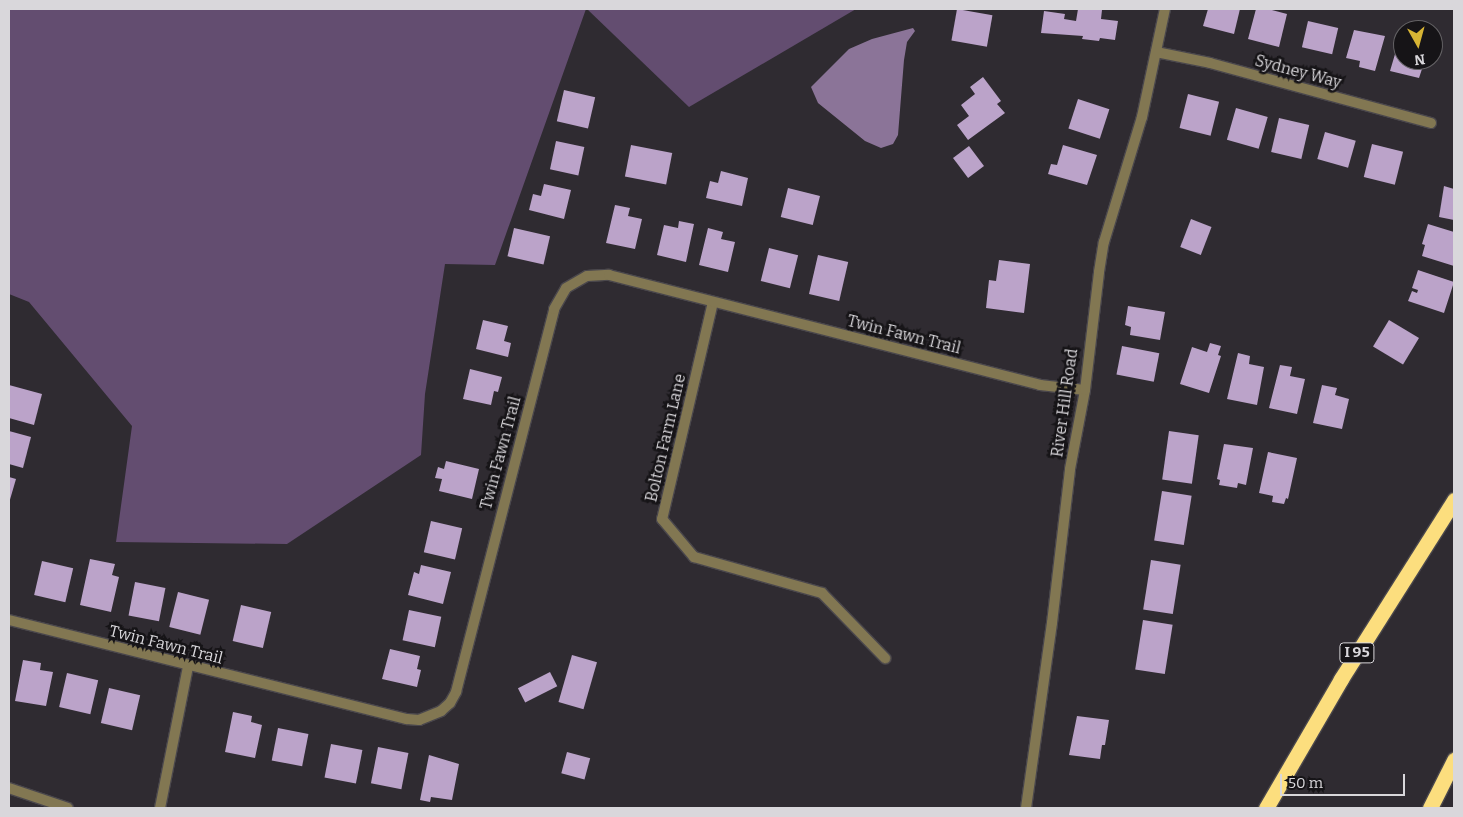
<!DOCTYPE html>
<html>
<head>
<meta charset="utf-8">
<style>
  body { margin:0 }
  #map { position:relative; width:1463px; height:817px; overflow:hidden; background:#2f2b31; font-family:Bitter,serif }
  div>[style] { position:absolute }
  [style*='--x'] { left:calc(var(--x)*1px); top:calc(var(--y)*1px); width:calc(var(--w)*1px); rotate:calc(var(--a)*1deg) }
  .forest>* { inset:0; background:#634d70 }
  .water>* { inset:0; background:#8b7498 }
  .building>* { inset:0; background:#bba3c9; transform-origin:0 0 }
  .roads { filter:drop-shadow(1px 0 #4a474c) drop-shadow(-1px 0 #4a474c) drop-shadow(0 1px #4a474c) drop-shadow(0 -1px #4a474c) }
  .minor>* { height:10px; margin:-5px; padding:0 5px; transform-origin:5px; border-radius:5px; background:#827752 }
  .tertiary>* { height:10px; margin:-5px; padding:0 5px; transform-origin:5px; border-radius:5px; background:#827752 }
  .motorway>* { height:15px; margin:-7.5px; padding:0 7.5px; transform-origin:7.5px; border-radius:7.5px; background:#fcde7e }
  span { translate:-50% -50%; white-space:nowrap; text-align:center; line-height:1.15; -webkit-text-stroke:5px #161417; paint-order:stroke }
  .shield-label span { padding:1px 4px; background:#161417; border:1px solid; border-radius:4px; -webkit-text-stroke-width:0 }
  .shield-label { font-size:15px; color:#d9d7db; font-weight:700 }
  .street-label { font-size:16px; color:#d9d7db }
  .frame { position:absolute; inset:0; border:10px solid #d9d7db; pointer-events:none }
  .north { position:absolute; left:1393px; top:20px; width:50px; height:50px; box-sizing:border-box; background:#161417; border:1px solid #646265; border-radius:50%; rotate:173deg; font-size:14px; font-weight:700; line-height:20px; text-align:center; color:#d9d7db }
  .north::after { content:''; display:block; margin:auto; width:18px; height:22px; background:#d7b434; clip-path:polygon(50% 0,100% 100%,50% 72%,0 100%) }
  .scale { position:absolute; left:1280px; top:774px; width:125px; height:22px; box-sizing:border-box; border:2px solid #d9d7db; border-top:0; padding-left:6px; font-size:15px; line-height:18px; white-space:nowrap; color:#d9d7db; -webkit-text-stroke:4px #161417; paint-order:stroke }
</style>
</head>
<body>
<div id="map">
  <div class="forest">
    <i style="clip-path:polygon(9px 9px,586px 9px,495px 265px,445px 264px,425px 394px,421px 455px,287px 544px,116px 542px,132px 426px,29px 302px,9px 294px)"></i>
    <i style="clip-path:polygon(587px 9px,856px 9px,689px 107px)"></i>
  </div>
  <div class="water">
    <i style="clip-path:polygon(913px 28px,915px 31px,907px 42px,904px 60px,898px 135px,893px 144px,881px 148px,865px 141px,818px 103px,811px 87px,849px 49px,872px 39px)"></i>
  </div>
  <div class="building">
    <i style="left:957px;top:9px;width:36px;height:32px;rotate:10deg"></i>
    <i style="clip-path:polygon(1078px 9px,1102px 10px,1101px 19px,1118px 21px,1115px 40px,1100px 38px,1099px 41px,1082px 39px,1083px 36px,1041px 33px,1044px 11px,1065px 14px,1064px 19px,1076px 21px)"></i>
    <i style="clip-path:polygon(1208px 9px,1240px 9px,1234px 34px,1203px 26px)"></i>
    <i style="clip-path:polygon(1256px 9px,1268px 9px,1287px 14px,1279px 47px,1248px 39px)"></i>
    <i style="left:1308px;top:21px;width:31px;height:27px;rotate:13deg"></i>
    <i style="clip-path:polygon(1354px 30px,1385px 36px,1375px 71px,1359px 67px,1360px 61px,1346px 58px)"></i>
    <i style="clip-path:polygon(1398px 44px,1403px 45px,1403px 60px,1425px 60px,1419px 78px,1390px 71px)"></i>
    <i style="clip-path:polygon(983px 77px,1001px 101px,997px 104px,1005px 113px,968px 140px,957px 125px,969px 116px,961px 105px,975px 94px,970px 87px)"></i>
    <i style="left:564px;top:90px;width:32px;height:32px;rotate:13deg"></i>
    <i style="left:1188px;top:94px;width:32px;height:35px;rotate:14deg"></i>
    <i style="left:1078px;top:99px;width:33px;height:31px;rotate:18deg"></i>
    <i style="left:1236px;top:108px;width:33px;height:33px;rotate:16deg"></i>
    <i style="left:1279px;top:118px;width:31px;height:35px;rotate:13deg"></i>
    <i style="left:1325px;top:132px;width:32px;height:28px;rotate:16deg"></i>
    <i style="left:556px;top:141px;width:29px;height:29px;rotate:12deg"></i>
    <i style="left:1372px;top:144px;width:32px;height:34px;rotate:14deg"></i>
    <i style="left:631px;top:145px;width:42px;height:32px;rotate:11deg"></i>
    <i style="clip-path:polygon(1063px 145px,1097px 155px,1087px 185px,1048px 174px,1051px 164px,1057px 165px)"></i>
    <i style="left:969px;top:146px;width:25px;height:20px;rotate:53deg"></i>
    <i style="clip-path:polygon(721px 171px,748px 178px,742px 206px,706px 198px,710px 181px,718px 183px)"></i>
    <i style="clip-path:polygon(544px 184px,571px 190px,564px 219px,529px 210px,533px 194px,541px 196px)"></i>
    <i style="clip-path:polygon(1444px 186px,1454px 189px,1454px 220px,1439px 217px)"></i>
    <i style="left:788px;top:188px;width:33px;height:30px;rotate:14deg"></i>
    <i style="clip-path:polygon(615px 205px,630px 208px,628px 216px,642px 219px,635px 249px,606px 243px)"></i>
    <i style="left:1191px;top:219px;width:22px;height:30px;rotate:21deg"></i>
    <i style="clip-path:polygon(679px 221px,694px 224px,686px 262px,657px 255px,664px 225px,678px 228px)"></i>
    <i style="clip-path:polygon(1428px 224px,1454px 232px,1454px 266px,1422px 256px,1425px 245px,1422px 244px)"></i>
    <i style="left:514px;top:228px;width:37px;height:29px;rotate:13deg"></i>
    <i style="clip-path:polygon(708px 228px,723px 232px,721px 239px,735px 242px,728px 272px,699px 265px)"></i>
    <i style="left:769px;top:248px;width:30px;height:34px;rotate:14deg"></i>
    <i style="left:818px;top:255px;width:31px;height:40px;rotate:13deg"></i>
    <i style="clip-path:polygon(999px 260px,1030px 264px,1024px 313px,986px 308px,989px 280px,996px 281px)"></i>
    <i style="clip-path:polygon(1418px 270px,1454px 282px,1444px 313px,1408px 301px,1412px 291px,1417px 293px,1418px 290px,1412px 288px)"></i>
    <i style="clip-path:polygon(1128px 306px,1165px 312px,1160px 340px,1130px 335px,1131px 327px,1125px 325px)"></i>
    <i style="clip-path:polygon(483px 320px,508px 326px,504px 341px,511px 343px,508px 357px,476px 349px)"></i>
    <i style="left:1389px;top:320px;width:35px;height:31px;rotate:31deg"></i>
    <i style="clip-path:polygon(1210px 343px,1221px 346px,1218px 355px,1221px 356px,1209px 393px,1180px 384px,1192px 347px,1207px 352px)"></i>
    <i style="left:1122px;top:346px;width:38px;height:29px;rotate:11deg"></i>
    <i style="clip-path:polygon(1238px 353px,1250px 356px,1249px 364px,1264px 367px,1257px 405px,1227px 399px)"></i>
    <i style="clip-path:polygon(1280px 365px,1292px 367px,1290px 376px,1305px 379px,1297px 414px,1269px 408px)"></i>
    <i style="clip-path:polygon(470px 369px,502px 377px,498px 392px,494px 391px,491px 405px,463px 399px)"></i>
    <i style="clip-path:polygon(9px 385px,42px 394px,34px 425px,9px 418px)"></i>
    <i style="clip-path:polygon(1322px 385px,1337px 388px,1335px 395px,1349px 399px,1342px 429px,1313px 423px)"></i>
    <i style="clip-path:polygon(9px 431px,31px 437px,23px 468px,9px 464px)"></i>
    <i style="left:1169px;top:431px;width:30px;height:49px;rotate:8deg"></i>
    <i style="clip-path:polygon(1224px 444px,1253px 448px,1246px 485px,1238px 483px,1237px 488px,1219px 485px,1220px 480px,1217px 479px)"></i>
    <i style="clip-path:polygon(1268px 452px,1297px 458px,1288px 499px,1286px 498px,1284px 504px,1272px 502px,1273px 496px,1259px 493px)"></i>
    <i style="clip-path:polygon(446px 461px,479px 469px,472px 499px,439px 491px,442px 479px,435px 478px,438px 467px,444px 469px)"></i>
    <i style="clip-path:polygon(9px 477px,16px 479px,9px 503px)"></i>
    <i style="left:1162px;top:491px;width:30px;height:50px;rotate:9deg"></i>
    <i style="left:431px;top:521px;width:32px;height:32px;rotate:13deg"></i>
    <i style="clip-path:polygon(90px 559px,115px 564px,112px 575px,119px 577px,111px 612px,80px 605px)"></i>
    <i style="left:1151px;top:560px;width:30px;height:50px;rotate:9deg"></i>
    <i style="left:42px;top:561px;width:32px;height:35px;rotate:13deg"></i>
    <i style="clip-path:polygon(421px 565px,451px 572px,443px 604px,408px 595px,414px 572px,419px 574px)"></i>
    <i style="left:135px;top:582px;width:31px;height:34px;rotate:11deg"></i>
    <i style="left:178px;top:592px;width:32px;height:36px;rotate:14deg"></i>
    <i style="left:241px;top:605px;width:31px;height:37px;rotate:13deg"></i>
    <i style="left:409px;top:610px;width:33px;height:31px;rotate:12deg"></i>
    <i style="left:1143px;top:620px;width:30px;height:50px;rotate:9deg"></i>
    <i style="clip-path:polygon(390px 649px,420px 656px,417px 669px,421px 670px,417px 687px,382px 679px)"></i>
    <i style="left:572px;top:655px;width:26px;height:49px;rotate:16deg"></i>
    <i style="clip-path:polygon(23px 660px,41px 663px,40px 670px,53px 672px,46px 706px,15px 701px)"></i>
    <i style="left:550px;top:672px;width:16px;height:36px;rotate:63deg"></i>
    <i style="left:67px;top:673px;width:32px;height:35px;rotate:13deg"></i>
    <i style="left:109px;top:688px;width:32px;height:36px;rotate:13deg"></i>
    <i style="clip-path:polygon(233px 712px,252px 716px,251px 722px,262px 725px,255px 758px,225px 752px)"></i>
    <i style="clip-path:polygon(1077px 716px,1109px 720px,1105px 745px,1102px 745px,1100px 759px,1069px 755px)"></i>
    <i style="left:278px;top:728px;width:31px;height:33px;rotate:11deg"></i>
    <i style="left:331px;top:744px;width:32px;height:34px;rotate:11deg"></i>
    <i style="left:378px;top:747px;width:31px;height:37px;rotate:11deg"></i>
    <i style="left:567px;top:752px;width:24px;height:22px;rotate:15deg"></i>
    <i style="clip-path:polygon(429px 755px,459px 764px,452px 800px,431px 797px,430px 802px,420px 800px)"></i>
  </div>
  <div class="roads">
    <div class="minor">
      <i style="--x:1156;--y:52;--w:55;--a:11.5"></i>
      <i style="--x:1210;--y:63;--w:229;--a:15.2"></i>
      <i style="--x:713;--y:302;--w:223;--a:103.2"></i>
      <i style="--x:662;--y:519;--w:50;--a:49.9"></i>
      <i style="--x:694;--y:557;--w:133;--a:15.7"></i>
      <i style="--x:822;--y:593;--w:91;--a:45.9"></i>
      <i style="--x:9;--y:620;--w:410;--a:14"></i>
      <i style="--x:407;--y:719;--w:12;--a:5"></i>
      <i style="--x:419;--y:720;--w:24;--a:-22"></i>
      <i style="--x:441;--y:711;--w:12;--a:-42"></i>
      <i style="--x:450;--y:703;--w:13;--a:-61"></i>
      <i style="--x:456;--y:692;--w:395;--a:-75.6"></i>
      <i style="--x:554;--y:309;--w:24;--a:-60"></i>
      <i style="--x:566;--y:288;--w:24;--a:-30"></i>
      <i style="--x:587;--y:276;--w:22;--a:-3"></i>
      <i style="--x:609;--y:275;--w:445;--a:14.3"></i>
      <i style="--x:1040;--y:385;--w:45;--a:6.3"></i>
      <i style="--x:160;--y:808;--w:145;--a:-78.8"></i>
      <i style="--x:1026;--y:808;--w:187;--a:-82"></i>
      <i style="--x:1052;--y:623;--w:155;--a:-83.3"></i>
      <i style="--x:1070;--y:469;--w:80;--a:-79.2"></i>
      <i style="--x:1085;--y:390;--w:119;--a:-83.2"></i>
      <i style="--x:1099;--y:272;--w:30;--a:-81"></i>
      <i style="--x:1104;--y:242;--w:131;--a:-73.1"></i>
      <i style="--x:1142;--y:117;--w:110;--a:-78"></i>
    </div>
    <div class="tertiary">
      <i style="--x:9;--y:788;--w:62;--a:18.7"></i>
    </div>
    <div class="motorway">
      <i style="--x:1266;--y:808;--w:149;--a:-59.8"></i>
      <i style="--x:1341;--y:679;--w:212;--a:-57.7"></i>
      <i style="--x:1430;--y:808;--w:54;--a:-63.4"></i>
    </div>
  </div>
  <div class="shield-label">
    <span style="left:1357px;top:653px">I 95</span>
  </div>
  <div class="street-label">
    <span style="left:1298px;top:72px;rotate:15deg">Sydney Way</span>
    <span style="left:904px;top:335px;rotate:14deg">Twin Fawn Trail</span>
    <span style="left:1065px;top:403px;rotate:-82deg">River Hill Road</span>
    <span style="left:666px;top:438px;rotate:-77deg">Bolton Farm Lane</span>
    <span style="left:501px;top:453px;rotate:-75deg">Twin Fawn Trail</span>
    <span style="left:166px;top:645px;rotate:14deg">Twin Fawn Trail</span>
  </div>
  <div class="frame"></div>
  <div class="north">N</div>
  <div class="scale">50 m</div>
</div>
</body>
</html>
